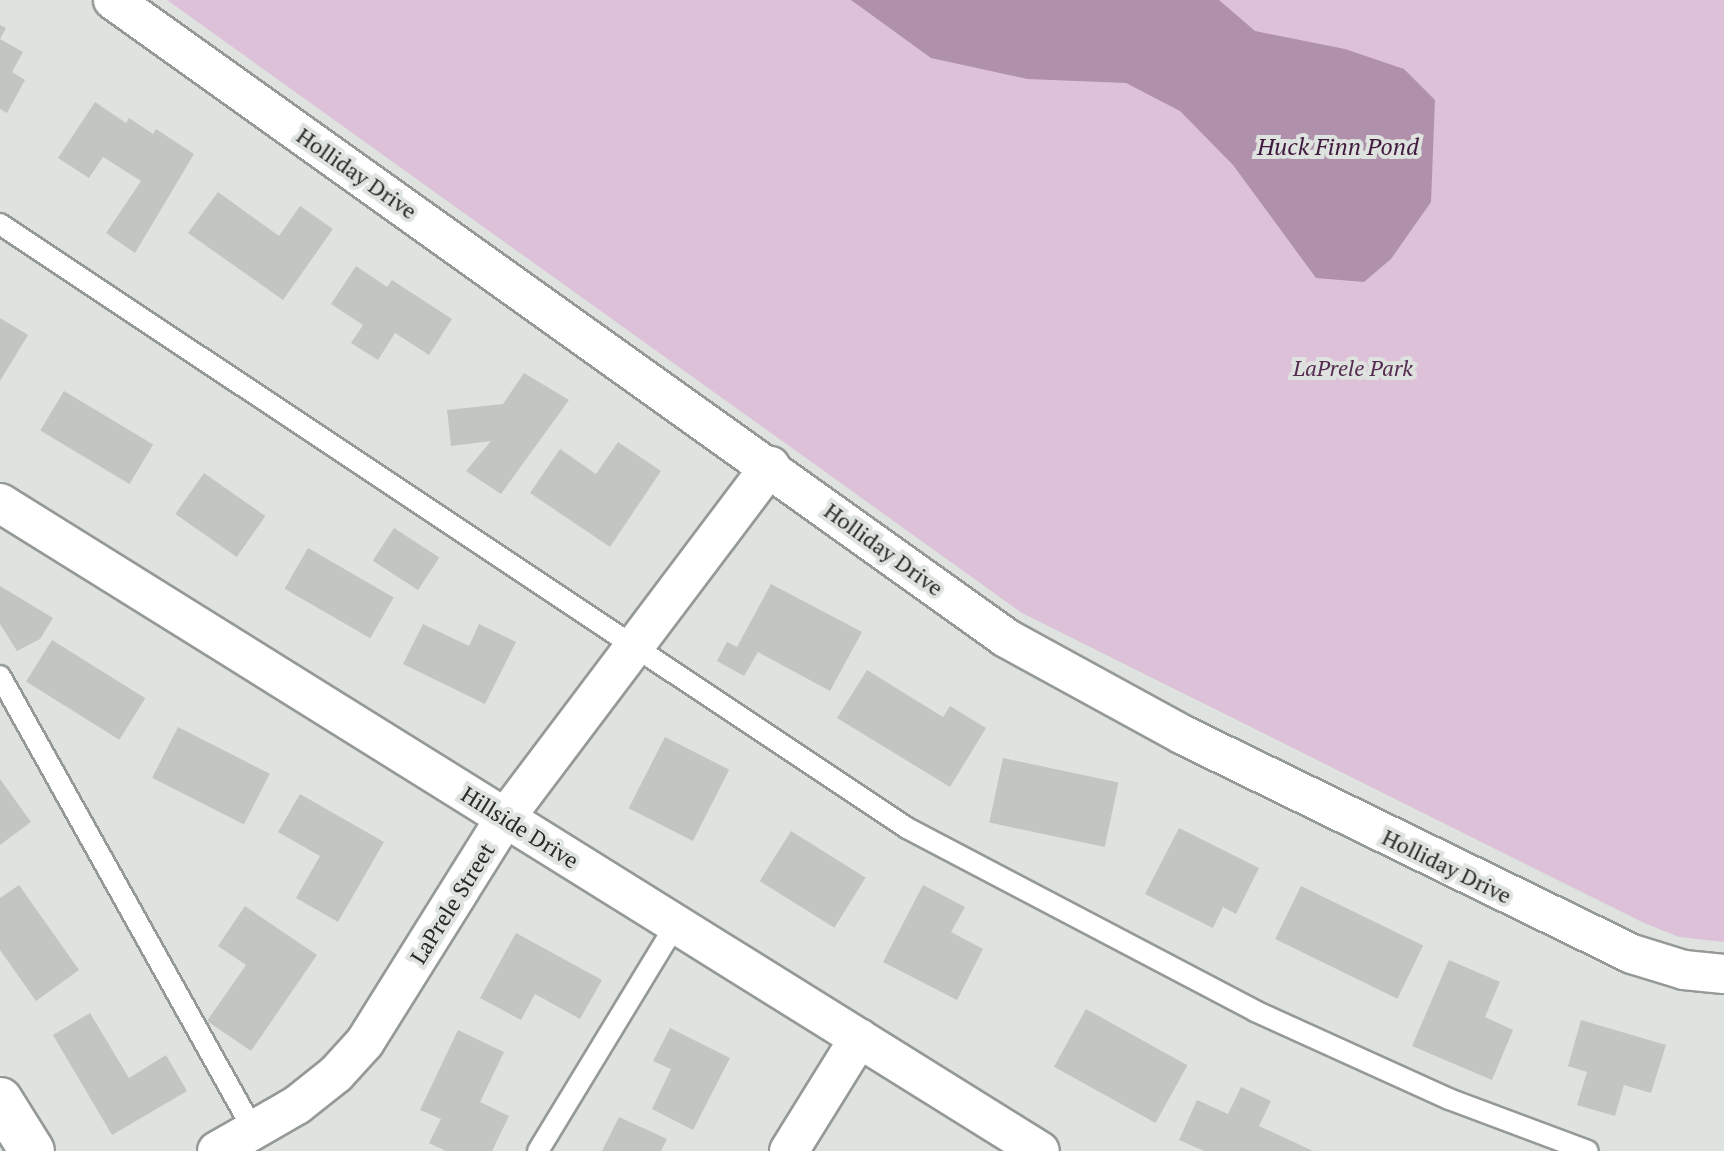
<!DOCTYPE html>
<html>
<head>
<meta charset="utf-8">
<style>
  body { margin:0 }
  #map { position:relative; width:1724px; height:1151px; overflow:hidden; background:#dee3df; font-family:"PT Serif",serif }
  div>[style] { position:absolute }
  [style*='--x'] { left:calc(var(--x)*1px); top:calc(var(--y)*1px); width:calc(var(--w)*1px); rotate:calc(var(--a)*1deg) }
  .green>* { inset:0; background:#ddc1d9 }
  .water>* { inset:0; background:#b091ac }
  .building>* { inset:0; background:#c1c6c2; transform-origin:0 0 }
  .roads { filter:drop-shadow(2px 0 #959a96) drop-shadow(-2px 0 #959a96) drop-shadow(0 2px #959a96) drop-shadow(0 -2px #959a96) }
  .lane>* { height:20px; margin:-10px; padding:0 10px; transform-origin:10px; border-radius:10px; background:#fff }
  .street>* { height:38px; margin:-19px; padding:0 19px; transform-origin:19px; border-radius:19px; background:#fff }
  .secondary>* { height:44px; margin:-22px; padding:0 22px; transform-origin:22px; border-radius:22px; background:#fff }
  span { translate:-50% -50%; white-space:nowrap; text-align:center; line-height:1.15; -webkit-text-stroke:8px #dee3df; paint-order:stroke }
  .street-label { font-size:22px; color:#282a28 }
  .park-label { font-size:22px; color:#552b51; font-style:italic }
  .water-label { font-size:24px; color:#41193e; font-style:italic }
</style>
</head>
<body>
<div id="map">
  <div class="green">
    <i style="clip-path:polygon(167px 0,1724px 0,1724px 942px,1679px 937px,1644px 923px,1022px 613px)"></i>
  </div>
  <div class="water">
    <i style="clip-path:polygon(851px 0,1219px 0,1255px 31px,1345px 49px,1404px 69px,1435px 100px,1431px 202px,1391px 259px,1364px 282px,1316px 278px,1233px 165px,1180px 111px,1126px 83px,1027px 79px,931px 58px)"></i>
  </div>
  <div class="building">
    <i style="clip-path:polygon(0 25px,6px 28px,0 39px,23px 52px,12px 72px,25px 80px,7px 113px,0 109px)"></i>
    <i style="clip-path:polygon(95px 102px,126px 123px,129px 118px,153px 134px,156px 129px,194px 154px,135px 253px,106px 233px,141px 181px,103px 157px,89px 178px,58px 158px)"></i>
    <i style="clip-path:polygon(218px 192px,279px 236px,300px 206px,333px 229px,283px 300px,188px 233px)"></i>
    <i style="clip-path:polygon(356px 266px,387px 287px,392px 280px,452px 319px,429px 355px,395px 333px,378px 360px,351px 343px,363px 325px,331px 304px)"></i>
    <i style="clip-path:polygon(0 318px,28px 335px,0 381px)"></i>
    <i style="clip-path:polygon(524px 373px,569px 400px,501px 494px,466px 471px,491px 441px,451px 446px,447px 410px,503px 404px)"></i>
    <i style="left:64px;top:391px;width:104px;height:46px;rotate:31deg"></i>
    <i style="clip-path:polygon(618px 442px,661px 471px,610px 547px,530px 493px,560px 449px,596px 474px)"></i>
    <i style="left:204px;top:473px;width:75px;height:50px;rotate:35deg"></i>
    <i style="left:394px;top:528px;width:54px;height:39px;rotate:33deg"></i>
    <i style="left:308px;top:548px;width:99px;height:47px;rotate:30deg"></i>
    <i style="clip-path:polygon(771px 584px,862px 632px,830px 691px,758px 652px,744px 676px,717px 661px,727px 642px,737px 647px)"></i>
    <i style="clip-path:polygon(0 586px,53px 618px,40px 639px,17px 651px,0 624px)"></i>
    <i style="clip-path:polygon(423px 624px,469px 646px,479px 624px,516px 642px,485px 704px,403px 664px)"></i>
    <i style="left:52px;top:640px;width:110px;height:49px;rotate:32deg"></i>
    <i style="clip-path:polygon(867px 670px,943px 717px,950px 706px,986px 728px,950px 787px,837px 718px)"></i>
    <i style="left:178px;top:727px;width:103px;height:57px;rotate:27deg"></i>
    <i style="left:665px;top:737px;width:72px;height:80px;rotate:27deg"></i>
    <i style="left:1003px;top:758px;width:118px;height:66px;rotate:12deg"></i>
    <i style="clip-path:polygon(0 779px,31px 822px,0 845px)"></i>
    <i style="clip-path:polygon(300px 794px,384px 842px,338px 922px,296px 898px,320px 856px,278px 832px)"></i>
    <i style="clip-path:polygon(1179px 828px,1259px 868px,1236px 914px,1223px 907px,1213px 928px,1145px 894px)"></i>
    <i style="left:791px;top:831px;width:88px;height:59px;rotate:32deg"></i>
    <i style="clip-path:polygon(19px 885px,79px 970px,36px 1001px,0 950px,0 898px)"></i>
    <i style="clip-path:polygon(923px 885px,965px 907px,951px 932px,983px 949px,957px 1000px,883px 962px)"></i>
    <i style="left:1301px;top:886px;width:136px;height:59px;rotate:26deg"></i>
    <i style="clip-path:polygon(245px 906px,317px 955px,251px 1051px,207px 1021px,246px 965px,218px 946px)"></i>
    <i style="clip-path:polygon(516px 933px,602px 980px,580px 1019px,535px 994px,521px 1020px,480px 998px)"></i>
    <i style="clip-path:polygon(1449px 960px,1500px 982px,1485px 1017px,1513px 1030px,1492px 1080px,1412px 1046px)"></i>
    <i style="left:1086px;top:1009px;width:116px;height:66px;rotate:29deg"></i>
    <i style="clip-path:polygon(90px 1013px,129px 1078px,166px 1055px,187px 1091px,112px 1135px,53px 1035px)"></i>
    <i style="clip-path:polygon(1581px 1020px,1666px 1045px,1651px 1093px,1624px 1085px,1615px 1116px,1577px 1105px,1587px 1072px,1568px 1066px)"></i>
    <i style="clip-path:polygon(670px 1028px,730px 1058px,693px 1130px,652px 1109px,671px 1069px,653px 1061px)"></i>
    <i style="clip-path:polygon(458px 1030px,504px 1052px,480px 1102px,509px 1116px,492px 1151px,446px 1151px,429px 1143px,441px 1119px,420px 1110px)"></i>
    <i style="clip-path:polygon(1241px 1087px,1271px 1101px,1259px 1126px,1313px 1151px,1204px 1151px,1179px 1140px,1197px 1100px,1228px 1114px)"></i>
    <i style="clip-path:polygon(619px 1117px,667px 1139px,661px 1151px,602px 1151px)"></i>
  </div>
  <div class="roads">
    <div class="lane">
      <i style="--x:0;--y:224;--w:1090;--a:33.66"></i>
      <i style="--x:907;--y:828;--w:393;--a:27.7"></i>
      <i style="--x:1255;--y:1011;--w:213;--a:24.4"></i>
      <i style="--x:1449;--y:1099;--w:148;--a:20.5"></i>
      <i style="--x:0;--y:676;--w:521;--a:60.83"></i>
      <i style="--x:538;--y:1151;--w:266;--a:-58.7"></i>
    </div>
    <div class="street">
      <i style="--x:113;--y:0;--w:1097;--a:35.54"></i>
      <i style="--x:1006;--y:638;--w:202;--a:28.7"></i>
      <i style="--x:1183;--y:735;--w:500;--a:26"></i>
      <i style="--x:1632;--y:954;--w:54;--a:17.1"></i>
      <i style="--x:1684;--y:970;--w:40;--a:5.7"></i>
      <i style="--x:0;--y:503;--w:1225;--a:31.93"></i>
      <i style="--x:217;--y:1151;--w:92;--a:-29.9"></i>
      <i style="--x:297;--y:1105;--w:50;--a:-38.5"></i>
      <i style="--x:336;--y:1074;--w:43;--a:-47.8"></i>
      <i style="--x:365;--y:1042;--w:264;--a:-58"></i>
      <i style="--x:505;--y:818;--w:441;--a:-53"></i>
      <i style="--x:789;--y:1151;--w:133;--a:-58.2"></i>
    </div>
    <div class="secondary">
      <i style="--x:0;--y:1100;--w:60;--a:57.9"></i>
    </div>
  </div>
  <div class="street-label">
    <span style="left:357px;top:173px;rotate:35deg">Holliday Drive</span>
    <span style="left:884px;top:549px;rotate:36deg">Holliday Drive</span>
    <span style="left:520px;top:827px;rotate:32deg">Hillside Drive</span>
    <span style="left:1447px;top:866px;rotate:26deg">Holliday Drive</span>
    <span style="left:452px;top:903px;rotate:-58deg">LaPrele Street</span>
  </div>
  <div class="park-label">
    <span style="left:1353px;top:368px">LaPrele Park</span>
  </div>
  <div class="water-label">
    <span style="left:1338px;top:147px">Huck Finn Pond</span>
  </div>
</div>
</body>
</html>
